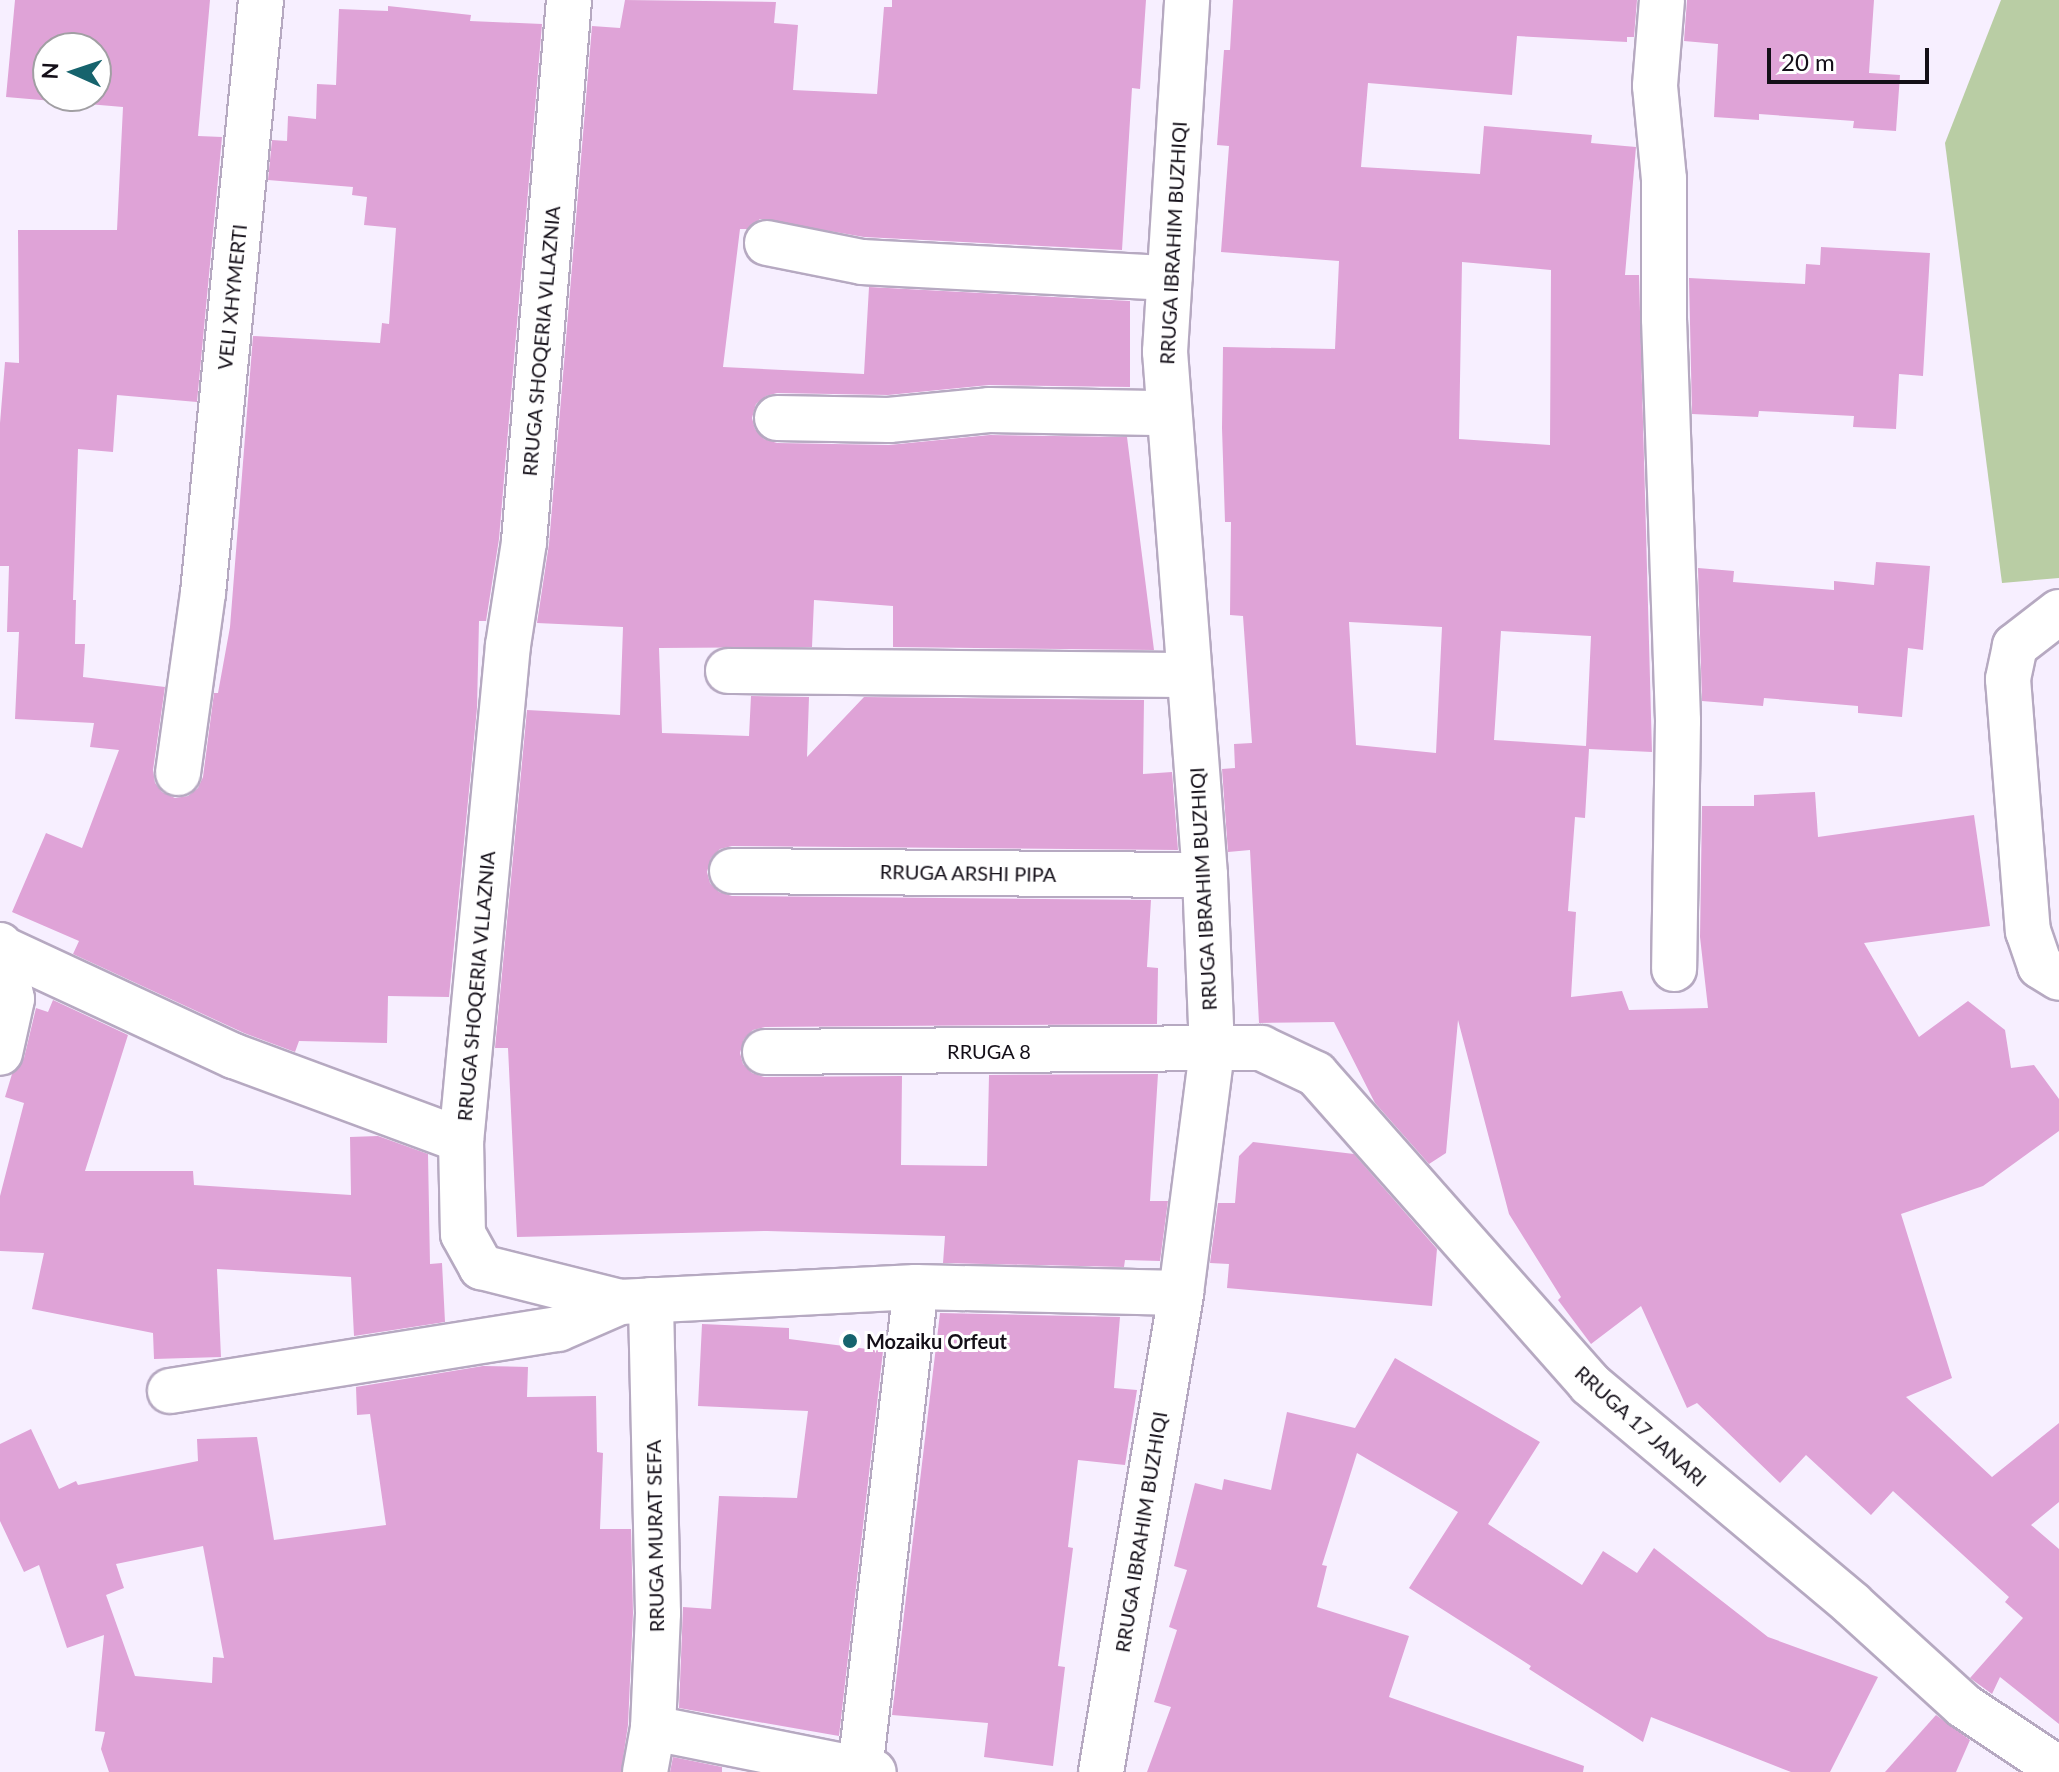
<!DOCTYPE html>
<html>
<head>
<meta charset="utf-8">
<style>
  body { margin:0 }
  #map { position:relative; width:2059px; height:1772px; overflow:hidden; background:#f7efff; font-family:Lato,sans-serif }
  div>[style] { position:absolute }
  [style*='--x'] { left:calc(var(--x)*1px); top:calc(var(--y)*1px); width:calc(var(--w)*1px); rotate:calc(var(--a)*1deg) }
  .green>* { inset:0; background:#b9cda4 }
  .building>* { inset:0; background:#dfa3d7 }
  .roads { filter:drop-shadow(2px 0 #b6a9c1) drop-shadow(-2px 0 #b6a9c1) drop-shadow(0 2px #b6a9c1) drop-shadow(0 -2px #b6a9c1) }
  .minor>* { height:44px; margin:-22px; padding:0 22px; transform-origin:22px; border-radius:22px; background:#fff }
  .dots>* { width:22px; height:22px; translate:-50% -50%; box-sizing:border-box; border:4px solid #fff; border-radius:50% }
  span { translate:-50% -50%; white-space:nowrap; text-align:center; line-height:1.15; -webkit-text-stroke:6px #fff; paint-order:stroke }
  .street-label { font-size:20px; color:#140f18 }
  .poi-label { font-size:20px; color:#140f18; font-weight:700 }
  .left { translate:0 -50%; text-align:left }
  .north { position:absolute; left:32px; top:32px; width:80px; height:80px; box-sizing:border-box; background:#fff; border:2px solid #a19fa3; border-radius:50%; rotate:273deg; font-size:22px; font-weight:700; line-height:32px; text-align:center; color:#140f18 }
  .north::after { content:''; display:block; margin:auto; width:28px; height:36px; background:#16636d; clip-path:polygon(50% 0,100% 100%,50% 72%,0 100%) }
  .scale { position:absolute; left:1767px; top:48px; width:162px; height:36px; box-sizing:border-box; border:4px solid #140f18; border-top:0; padding-left:10px; font-size:24px; line-height:28px; white-space:nowrap; color:#140f18; -webkit-text-stroke:6px #fff; paint-order:stroke }
</style>
</head>
<body>
<div id="map">
  <div class="green">
    <i style="clip-path:polygon(2001px 0,2059px 0,2059px 578px,2002px 583px,1945px 143px)"></i>
  </div>
  <div class="building">
    <i style="clip-path:polygon(evenodd,15px 0,210px 0,198px 136px,222px 137px,197px 402px,117px 395px,113px 452px,78px 449px,73px 600px,76px 600px,75px 644px,85px 644px,83px 677px,165px 687px,153px 770px,155px 783px,162px 792px,175px 798px,188px 796px,198px 788px,203px 777px,214px 693px,218px 693px,230px 627px,253px 336px,380px 343px,382px 323px,389px 324px,396px 228px,364px 225px,367px 197px,352px 195px,353px 187px,268px 180px,272px 140px,287px 141px,288px 116px,316px 119px,317px 84px,336px 85px,339px 9px,388px 11px,388px 6px,471px 15px,470px 21px,542px 24px,499px 539px,486px 621px,479px 621px,477px 708px,449px 997px,388px 996px,387px 1043px,299px 1041px,295px 1052px,244px 1033px,73px 954px,79px 941px,12px 912px,46px 833px,82px 848px,119px 750px,90px 747px,94px 723px,15px 719px,19px 632px,7px 632px,9px 566px,0 566px,0 423px,5px 362px,19px 363px,18px 230px,117px 230px,123px 107px,6px 97px,15px 0,48px 48px,96px 48px,96px 96px,48px 96px,48px 48px)"></i>
    <i style="clip-path:polygon(625px 0,776px 2px,774px 23px,798px 25px,793px 90px,877px 94px,884px 7px,892px 7px,892px 0,1146px 0,1140px 89px,1132px 88px,1122px 250px,864px 237px,760px 219px,747px 229px,740px 229px,723px 367px,864px 374px,869px 287px,1130px 301px,1130px 387px,989px 385px,888px 395px,777px 393px,766px 396px,756px 404px,752px 418px,755px 429px,764px 439px,777px 443px,889px 445px,990px 435px,1127px 437px,1154px 650px,893px 647px,893px 606px,814px 600px,812px 647px,659px 648px,662px 733px,749px 736px,751px 696px,809px 697px,807px 757px,864px 697px,1144px 700px,1143px 774px,1172px 772px,1178px 850px,732px 846px,720px 849px,711px 858px,707px 872px,710px 883px,719px 892px,732px 896px,1151px 900px,1147px 967px,1158px 968px,1157px 1024px,765px 1027px,753px 1030px,744px 1039px,740px 1053px,743px 1064px,752px 1073px,764px 1077px,902px 1076px,901px 1165px,987px 1166px,989px 1075px,1158px 1074px,1150px 1201px,1168px 1201px,1160px 1261px,1125px 1260px,1124px 1267px,943px 1263px,945px 1236px,767px 1231px,517px 1237px,508px 1048px,495px 1048px,527px 710px,620px 715px,623px 627px,537px 623px,549px 544px,592px 26px,620px 28px)"></i>
    <i style="clip-path:polygon(evenodd,1233px 0,1637px 0,1634px 37px,1627px 37px,1627px 42px,1517px 36px,1512px 95px,1368px 83px,1361px 167px,1480px 174px,1484px 126px,1592px 135px,1591px 143px,1636px 147px,1625px 275px,1639px 275px,1652px 752px,1589px 749px,1585px 818px,1575px 817px,1568px 911px,1576px 912px,1571px 997px,1622px 991px,1629px 1010px,1708px 1008px,1700px 937px,1702px 806px,1754px 806px,1754px 795px,1815px 792px,1818px 837px,1974px 815px,1990px 926px,1864px 943px,1919px 1037px,1968px 1001px,2005px 1030px,2011px 1068px,2034px 1065px,2059px 1099px,2059px 1131px,1983px 1186px,1901px 1214px,1952px 1378px,1906px 1397px,1992px 1477px,2059px 1423px,2059px 1502px,2031px 1525px,2059px 1549px,2059px 1724px,2000px 1677px,1992px 1694px,1970px 1678px,2023px 1618px,2005px 1602px,2009px 1597px,1893px 1491px,1871px 1515px,1806px 1455px,1780px 1483px,1697px 1403px,1687px 1408px,1641px 1306px,1591px 1344px,1558px 1300px,1561px 1297px,1509px 1214px,1458px 1020px,1446px 1153px,1429px 1164px,1375px 1103px,1334px 1022px,1259px 1023px,1250px 850px,1228px 852px,1222px 769px,1235px 768px,1234px 744px,1252px 743px,1243px 616px,1230px 615px,1231px 522px,1225px 522px,1222px 428px,1223px 347px,1335px 349px,1339px 261px,1221px 252px,1229px 146px,1217px 145px,1224px 50px,1230px 50px,1233px 0,1462px 262px,1551px 270px,1550px 445px,1459px 439px,1462px 262px,1233px 0,1349px 622px,1442px 627px,1436px 753px,1356px 745px,1349px 622px,1233px 0,1501px 631px,1591px 636px,1586px 746px,1494px 740px,1501px 631px)"></i>
    <i style="clip-path:polygon(1687px 0,1874px 0,1869px 73px,1900px 75px,1896px 131px,1853px 128px,1854px 121px,1759px 114px,1759px 120px,1714px 117px,1718px 44px,1684px 41px)"></i>
    <i style="clip-path:polygon(1821px 247px,1930px 253px,1923px 376px,1899px 374px,1896px 429px,1853px 427px,1854px 416px,1759px 411px,1758px 417px,1692px 414px,1689px 278px,1805px 284px,1806px 264px,1820px 265px)"></i>
    <i style="clip-path:polygon(1876px 562px,1930px 566px,1923px 650px,1908px 648px,1902px 717px,1858px 713px,1858px 706px,1764px 698px,1763px 706px,1702px 701px,1698px 568px,1734px 571px,1733px 582px,1834px 590px,1834px 581px,1874px 585px)"></i>
    <i style="clip-path:polygon(53px 1000px,128px 1035px,85px 1171px,193px 1171px,194px 1185px,351px 1195px,350px 1137px,378px 1136px,428px 1154px,430px 1264px,442px 1263px,445px 1322px,354px 1336px,351px 1277px,217px 1269px,221px 1357px,154px 1359px,153px 1333px,32px 1309px,44px 1253px,0 1251px,0 1196px,24px 1103px,5px 1097px,12px 1074px,24px 1058px,36px 1008px,48px 1012px)"></i>
    <i style="clip-path:polygon(1253px 1142px,1354px 1154px,1437px 1249px,1432px 1306px,1227px 1288px,1229px 1264px,1210px 1263px,1218px 1203px,1235px 1203px,1239px 1156px)"></i>
    <i style="clip-path:polygon(940px 1313px,1120px 1317px,1114px 1388px,1137px 1390px,1125px 1465px,1078px 1460px,1068px 1547px,1073px 1548px,1058px 1666px,1065px 1667px,1053px 1766px,984px 1757px,988px 1723px,892px 1715px)"></i>
    <i style="clip-path:polygon(702px 1324px,789px 1328px,789px 1339px,883px 1351px,839px 1736px,679px 1708px,683px 1607px,711px 1609px,719px 1496px,797px 1498px,808px 1411px,698px 1406px)"></i>
    <i style="clip-path:polygon(1395px 1358px,1540px 1442px,1488px 1524px,1582px 1585px,1603px 1551px,1637px 1573px,1654px 1548px,1768px 1637px,1878px 1677px,1830px 1772px,1791px 1772px,1651px 1717px,1643px 1742px,1529px 1669px,1531px 1666px,1409px 1588px,1458px 1512px,1357px 1453px,1322px 1565px,1327px 1566px,1317px 1607px,1409px 1636px,1389px 1697px,1584px 1766px,1583px 1772px,1147px 1772px,1171px 1707px,1154px 1702px,1177px 1630px,1169px 1627px,1187px 1570px,1174px 1566px,1195px 1483px,1222px 1490px,1224px 1479px,1271px 1490px,1287px 1412px,1355px 1428px)"></i>
    <i style="clip-path:polygon(evenodd,483px 1366px,528px 1367px,527px 1397px,596px 1396px,597px 1452px,603px 1453px,600px 1529px,631px 1529px,633px 1613px,628px 1725px,621px 1772px,109px 1772px,101px 1749px,105px 1732px,95px 1731px,104px 1635px,67px 1648px,39px 1565px,24px 1572px,0 1521px,0 1444px,31px 1429px,59px 1489px,76px 1481px,78px 1485px,198px 1461px,197px 1439px,257px 1437px,274px 1540px,386px 1525px,370px 1414px,357px 1415px,356px 1387px,483px 1366px,203px 1546px,224px 1658px,213px 1657px,212px 1683px,135px 1676px,106px 1595px,124px 1588px,116px 1564px,203px 1546px)"></i>
    <i style="clip-path:polygon(1936px 1715px,1970px 1740px,1956px 1772px,1885px 1772px)"></i>
    <i style="clip-path:polygon(673px 1757px,722px 1767px,722px 1772px,670px 1772px)"></i>
  </div>
  <div class="roads">
    <div class="minor">
      <i style="--x:569;--y:0;--w:544;--a:94.75"></i>
      <i style="--x:524;--y:542;--w:104;--a:98.8"></i>
      <i style="--x:508;--y:645;--w:497;--a:95.4"></i>
      <i style="--x:461;--y:1140;--w:94;--a:88.8"></i>
      <i style="--x:463;--y:1234;--w:38;--a:61"></i>
      <i style="--x:481;--y:1267;--w:143;--a:14.1"></i>
      <i style="--x:620;--y:1302;--w:296;--a:-2.9"></i>
      <i style="--x:916;--y:1287;--w:265;--a:1.3"></i>
      <i style="--x:1662;--y:0;--w:86;--a:94.7"></i>
      <i style="--x:1655;--y:86;--w:93;--a:84.5"></i>
      <i style="--x:1664;--y:179;--w:140;--a:90"></i>
      <i style="--x:1664;--y:319;--w:402;--a:88"></i>
      <i style="--x:1678;--y:721;--w:248;--a:90.9"></i>
      <i style="--x:767;--y:243;--w:97;--a:11.3"></i>
      <i style="--x:862;--y:262;--w:308;--a:3"></i>
      <i style="--x:777;--y:418;--w:112;--a:1"></i>
      <i style="--x:889;--y:420;--w:100;--a:-5.7"></i>
      <i style="--x:989;--y:410;--w:180;--a:1"></i>
      <i style="--x:2059;--y:612;--w:56;--a:142.3"></i>
      <i style="--x:2015;--y:646;--w:34;--a:102"></i>
      <i style="--x:2008;--y:679;--w:253;--a:85.5"></i>
      <i style="--x:2028;--y:931;--w:37;--a:71"></i>
      <i style="--x:2040;--y:966;--w:22;--a:32"></i>
      <i style="--x:728;--y:671;--w:460;--a:0.5"></i>
      <i style="--x:178;--y:773;--w:182;--a:-82.1"></i>
      <i style="--x:203;--y:593;--w:596;--a:-84.41"></i>
      <i style="--x:732;--y:871;--w:473;--a:0.5"></i>
      <i style="--x:0;--y:945;--w:55;--a:77.5"></i>
      <i style="--x:12;--y:999;--w:55;--a:102.5"></i>
      <i style="--x:1;--y:948;--w:257;--a:24.9"></i>
      <i style="--x:234;--y:1056;--w:242;--a:20.3"></i>
      <i style="--x:765;--y:1052;--w:496;--a:-0.5"></i>
      <i style="--x:1261;--y:1048;--w:61;--a:25.3"></i>
      <i style="--x:1316;--y:1074;--w:414;--a:48.5"></i>
      <i style="--x:1590;--y:1384;--w:342;--a:40"></i>
      <i style="--x:1852;--y:1604;--w:151;--a:42.3"></i>
      <i style="--x:1964;--y:1706;--w:114;--a:33.6"></i>
      <i style="--x:170;--y:1391;--w:393;--a:-9.1"></i>
      <i style="--x:558;--y:1329;--w:68;--a:-23.5"></i>
      <i style="--x:653;--y:1728;--w:225;--a:11.3"></i>
      <i style="--x:860;--y:1770;--w:486;--a:-83.4"></i>
      <i style="--x:645;--y:1772;--w:45;--a:-79.7"></i>
      <i style="--x:653;--y:1728;--w:115;--a:-87.5"></i>
      <i style="--x:658;--y:1613;--w:313;--a:-91.3"></i>
      <i style="--x:1101;--y:1772;--w:486;--a:-80.5"></i>
      <i style="--x:1181;--y:1293;--w:245;--a:-82.7"></i>
      <i style="--x:1212;--y:1050;--w:175;--a:-92.3"></i>
      <i style="--x:1205;--y:875;--w:525;--a:-94.37"></i>
      <i style="--x:1165;--y:352;--w:353;--a:-86.4"></i>
    </div>
  </div>
  <div class="dots">
    <i style="left:850px;top:1341px;background:#16636d"></i>
  </div>
  <div class="street-label">
    <span style="left:1173px;top:243px;rotate:-87deg">RRUGA IBRAHIM BUZHIQI</span>
    <span style="left:232px;top:297px;rotate:-84deg">VELI XHYMERTI</span>
    <span style="left:541px;top:341px;rotate:-85deg">RRUGA SHOQERIA VLLAZNIA</span>
    <span style="left:968px;top:873px;rotate:1deg">RRUGA ARSHI PIPA</span>
    <span style="left:1203px;top:889px;rotate:-93deg">RRUGA IBRAHIM BUZHIQI</span>
    <span style="left:476px;top:986px;rotate:-85deg">RRUGA SHOQERIA VLLAZNIA</span>
    <span style="left:989px;top:1051px">RRUGA 8</span>
    <span style="left:1641px;top:1426px;rotate:42deg">RRUGA 17 JANARI</span>
    <span style="left:1141px;top:1532px;rotate:-81deg">RRUGA IBRAHIM BUZHIQI</span>
    <span style="left:655px;top:1536px;rotate:-91deg">RRUGA MURAT SEFA</span>
  </div>
  <div class="poi-label">
    <span class="left" style="left:866px;top:1341px">Mozaiku Orfeut</span>
  </div>
  <div class="north">N</div>
  <div class="scale">20 m</div>
</div>
</body>
</html>
